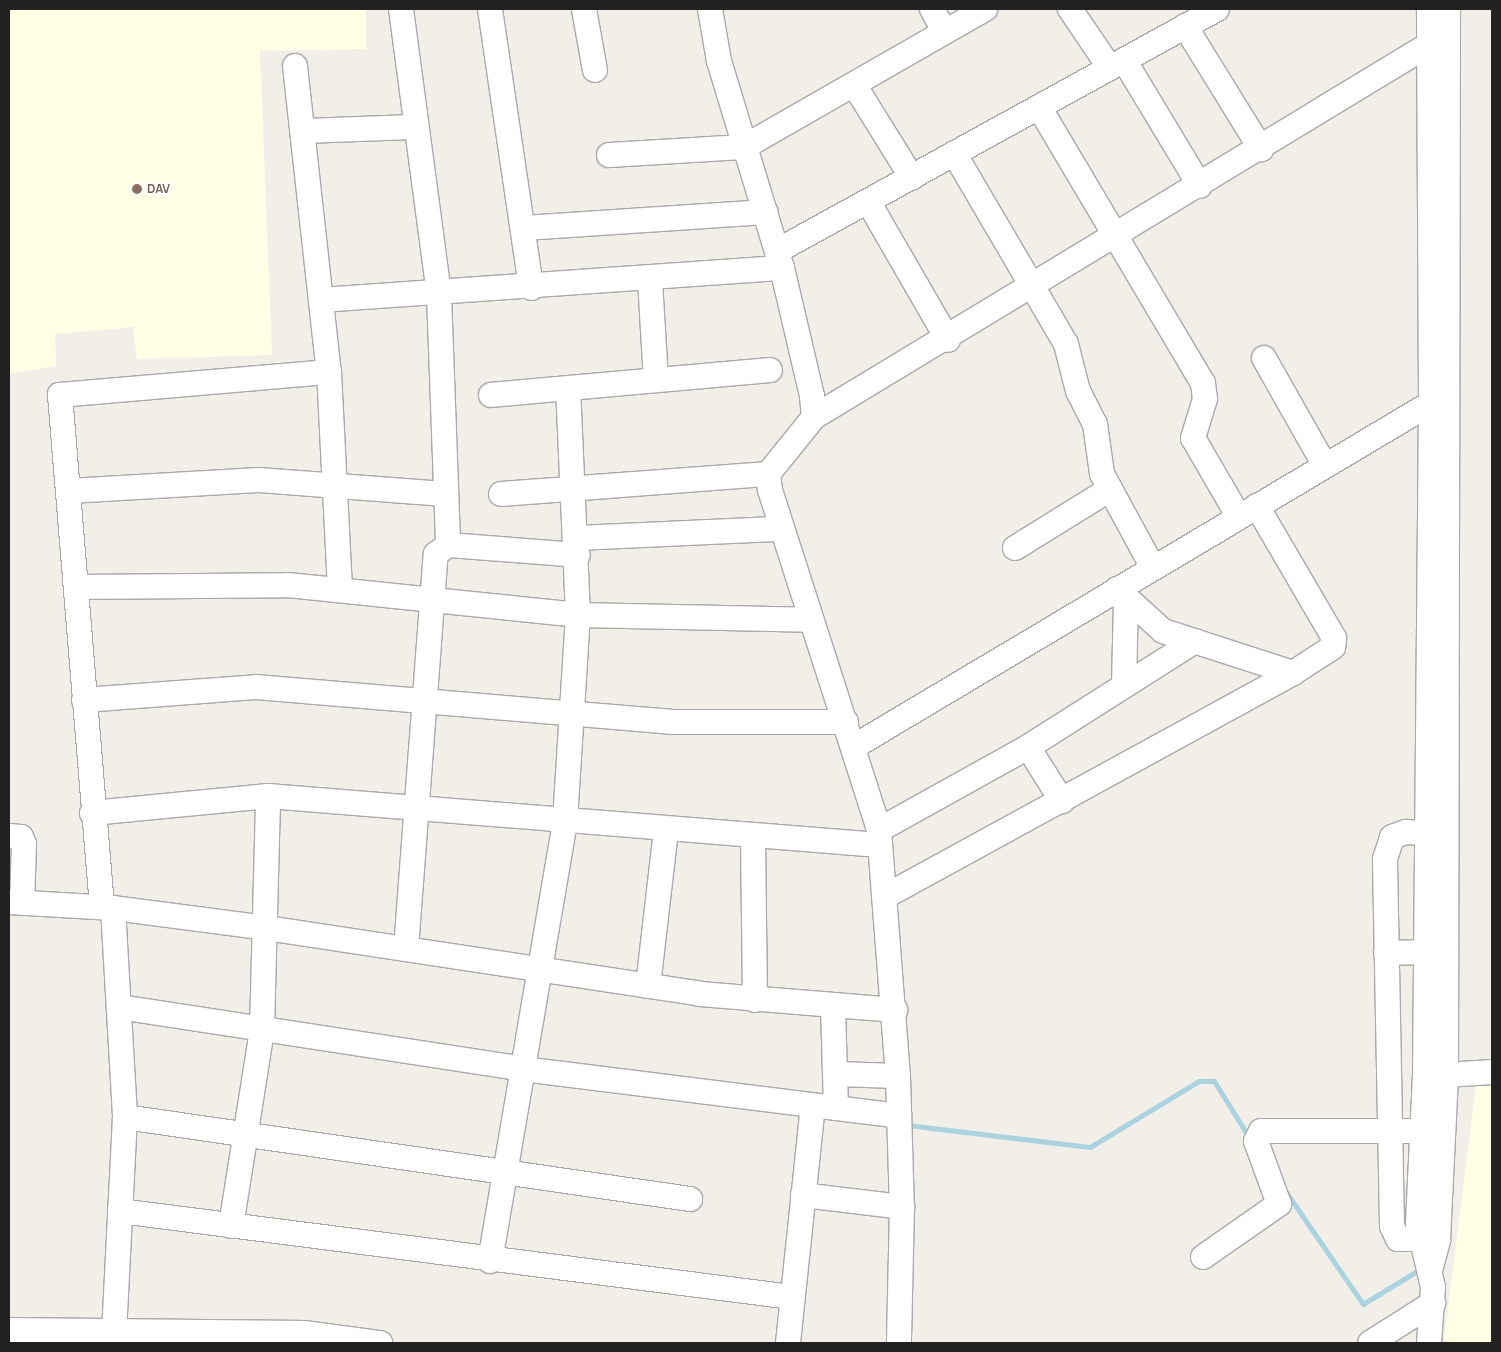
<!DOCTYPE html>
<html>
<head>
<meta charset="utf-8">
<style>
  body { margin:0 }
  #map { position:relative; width:1501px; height:1352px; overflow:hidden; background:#f2efe9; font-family:Manrope,sans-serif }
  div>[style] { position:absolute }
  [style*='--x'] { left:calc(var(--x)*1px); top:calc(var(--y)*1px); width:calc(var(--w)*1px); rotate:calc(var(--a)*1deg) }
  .education>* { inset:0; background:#ffffe5 }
  .stream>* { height:5px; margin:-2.5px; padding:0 2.5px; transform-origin:2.5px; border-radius:2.5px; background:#aad3df }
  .roads { filter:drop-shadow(1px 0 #a9a9a9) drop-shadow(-1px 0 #a9a9a9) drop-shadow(0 1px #a9a9a9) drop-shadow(0 -1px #a9a9a9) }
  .minor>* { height:24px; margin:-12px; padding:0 12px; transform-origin:12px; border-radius:12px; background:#fff }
  .dots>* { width:14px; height:14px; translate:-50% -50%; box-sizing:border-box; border:2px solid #fff; border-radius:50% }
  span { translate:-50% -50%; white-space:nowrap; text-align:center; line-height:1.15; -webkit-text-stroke:4px #fff; paint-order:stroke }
  .education-label { font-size:12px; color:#785e54; font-weight:700 }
  .left { translate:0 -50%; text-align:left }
  .frame { position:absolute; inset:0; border:10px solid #222; pointer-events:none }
</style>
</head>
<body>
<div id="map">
  <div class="education">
    <i style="clip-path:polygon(9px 9px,366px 9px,366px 49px,260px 51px,272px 355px,137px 359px,133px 327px,55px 334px,56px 366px,9px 374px)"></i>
    <i style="clip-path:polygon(1476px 1086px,1492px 1086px,1492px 1343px,1459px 1343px,1444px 1340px)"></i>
  </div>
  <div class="stream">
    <i style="--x:907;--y:1125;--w:184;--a:6.9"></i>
    <i style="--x:1090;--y:1147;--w:127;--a:-31.2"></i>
    <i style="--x:1199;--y:1081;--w:15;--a:0"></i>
    <i style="--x:1214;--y:1081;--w:68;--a:58.2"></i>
    <i style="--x:1286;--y:1192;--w:136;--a:55.5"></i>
    <i style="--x:1363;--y:1304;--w:63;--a:-31.4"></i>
  </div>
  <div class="roads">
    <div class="minor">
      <i style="--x:401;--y:9;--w:289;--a:82.4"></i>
      <i style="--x:439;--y:295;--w:250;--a:87.9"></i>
      <i style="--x:490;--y:9;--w:282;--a:81.6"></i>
      <i style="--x:584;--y:9;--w:62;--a:79.8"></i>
      <i style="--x:710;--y:9;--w:53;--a:80.2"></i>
      <i style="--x:719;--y:61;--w:216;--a:73.1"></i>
      <i style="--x:782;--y:268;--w:131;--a:76.8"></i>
      <i style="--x:812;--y:396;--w:21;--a:85"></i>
      <i style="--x:814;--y:417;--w:73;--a:128.9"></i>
      <i style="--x:768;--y:474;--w:16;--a:83"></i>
      <i style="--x:770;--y:490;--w:357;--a:72.2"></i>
      <i style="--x:879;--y:830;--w:247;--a:85.6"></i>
      <i style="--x:898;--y:1076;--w:131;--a:88.3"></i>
      <i style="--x:902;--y:1207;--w:136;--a:91.3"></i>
      <i style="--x:932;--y:9;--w:26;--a:61"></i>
      <i style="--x:1070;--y:9;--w:71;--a:55.9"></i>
      <i style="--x:1185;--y:26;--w:145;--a:58.3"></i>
      <i style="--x:1124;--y:60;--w:147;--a:58.9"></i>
      <i style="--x:295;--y:66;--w:308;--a:83.7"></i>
      <i style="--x:329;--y:372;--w:217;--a:87.1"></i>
      <i style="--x:855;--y:86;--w:108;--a:58.2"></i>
      <i style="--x:1039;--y:107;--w:321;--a:59.3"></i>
      <i style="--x:1203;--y:383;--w:16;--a:83"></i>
      <i style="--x:1205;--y:399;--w:41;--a:107.1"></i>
      <i style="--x:1193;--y:438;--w:91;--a:59.8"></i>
      <i style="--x:303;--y:131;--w:111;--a:-2.1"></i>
      <i style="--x:954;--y:153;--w:221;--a:59.6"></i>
      <i style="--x:1066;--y:344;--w:49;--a:75.7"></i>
      <i style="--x:1078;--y:391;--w:37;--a:63"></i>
      <i style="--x:1095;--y:424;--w:50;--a:82"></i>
      <i style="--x:1102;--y:474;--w:107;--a:61.5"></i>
      <i style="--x:609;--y:155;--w:135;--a:-3.4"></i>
      <i style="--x:744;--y:147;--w:278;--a:-29.8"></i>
      <i style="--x:869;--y:203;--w:158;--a:60"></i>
      <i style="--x:525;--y:228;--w:241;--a:-3.8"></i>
      <i style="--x:777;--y:251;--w:502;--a:-28.81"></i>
      <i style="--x:650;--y:280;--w:100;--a:86.6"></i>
      <i style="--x:322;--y:300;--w:461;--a:-4"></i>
      <i style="--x:1264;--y:358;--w:124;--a:60.5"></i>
      <i style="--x:491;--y:395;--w:280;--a:-5.1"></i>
      <i style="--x:814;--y:417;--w:720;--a:-31.2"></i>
      <i style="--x:1430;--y:44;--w:13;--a:4"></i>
      <i style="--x:69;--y:491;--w:190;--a:-3.3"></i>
      <i style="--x:259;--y:480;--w:186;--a:4.3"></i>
      <i style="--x:501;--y:494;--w:268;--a:-4.3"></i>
      <i style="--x:578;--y:538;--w:202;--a:-2.6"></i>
      <i style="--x:1015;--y:548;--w:112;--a:-31.8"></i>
      <i style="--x:76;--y:587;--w:212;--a:-0.5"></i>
      <i style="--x:288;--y:585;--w:292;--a:5.9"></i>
      <i style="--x:578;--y:615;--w:231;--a:1.2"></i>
      <i style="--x:1117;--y:589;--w:62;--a:42.4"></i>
      <i style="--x:1163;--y:631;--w:137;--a:17.9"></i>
      <i style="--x:1124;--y:686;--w:87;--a:-88.7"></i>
      <i style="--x:84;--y:700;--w:172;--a:-4.3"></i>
      <i style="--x:256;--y:687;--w:416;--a:4.8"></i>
      <i style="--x:671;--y:722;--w:175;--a:0"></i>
      <i style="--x:855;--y:746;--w:670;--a:-30.77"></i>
      <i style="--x:1028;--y:747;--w:64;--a:57.8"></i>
      <i style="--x:92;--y:813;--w:177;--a:-5.5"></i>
      <i style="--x:268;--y:796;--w:613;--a:4.59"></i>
      <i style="--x:879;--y:830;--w:171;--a:-29.1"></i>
      <i style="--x:1028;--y:747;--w:198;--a:-32.4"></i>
      <i style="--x:9;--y:836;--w:12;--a:5"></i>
      <i style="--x:21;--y:837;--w:8;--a:67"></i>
      <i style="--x:24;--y:844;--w:59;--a:91.9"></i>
      <i style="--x:753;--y:837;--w:163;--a:89.3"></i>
      <i style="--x:884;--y:897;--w:466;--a:-28.7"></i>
      <i style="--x:1293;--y:673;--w:48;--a:-33"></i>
      <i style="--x:1333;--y:647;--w:9;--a:-84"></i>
      <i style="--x:1334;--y:638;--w:153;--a:-120.3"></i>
      <i style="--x:9;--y:902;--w:104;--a:3.3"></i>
      <i style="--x:113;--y:908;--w:154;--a:7.4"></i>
      <i style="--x:266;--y:928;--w:439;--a:8.6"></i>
      <i style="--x:700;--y:994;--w:196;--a:4.7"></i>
      <i style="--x:102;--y:907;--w:514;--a:-94.69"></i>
      <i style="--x:60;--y:395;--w:270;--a:-4.9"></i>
      <i style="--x:113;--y:908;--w:209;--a:86.7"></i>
      <i style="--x:125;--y:1117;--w:215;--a:92.9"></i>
      <i style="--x:406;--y:949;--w:396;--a:-85.7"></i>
      <i style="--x:436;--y:554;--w:15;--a:-37"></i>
      <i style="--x:448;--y:545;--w:130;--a:4.4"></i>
      <i style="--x:1386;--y:953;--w:40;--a:-1.4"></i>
      <i style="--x:648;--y:986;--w:157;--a:-83.4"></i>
      <i style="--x:119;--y:1007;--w:409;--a:8.7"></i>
      <i style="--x:523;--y:1069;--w:379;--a:7.1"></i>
      <i style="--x:833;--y:1007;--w:101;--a:88.3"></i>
      <i style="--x:835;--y:1074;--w:63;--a:1.8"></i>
      <i style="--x:1431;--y:1076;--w:61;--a:-3.8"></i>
      <i style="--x:125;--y:1117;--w:571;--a:8.26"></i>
      <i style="--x:803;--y:1195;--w:100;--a:6.9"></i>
      <i style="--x:120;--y:1211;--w:676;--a:7.3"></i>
      <i style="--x:231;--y:1226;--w:198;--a:-81"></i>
      <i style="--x:262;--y:1030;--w:234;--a:-88.5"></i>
      <i style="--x:1420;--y:1239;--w:22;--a:180"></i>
      <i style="--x:1398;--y:1239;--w:14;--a:-115"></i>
      <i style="--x:1392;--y:1226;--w:367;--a:-91.1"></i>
      <i style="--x:1385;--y:859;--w:23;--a:-72"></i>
      <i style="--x:1392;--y:837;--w:15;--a:-20"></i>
      <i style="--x:1406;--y:832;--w:21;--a:3"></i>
      <i style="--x:1203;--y:1257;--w:93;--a:-34.9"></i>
      <i style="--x:1279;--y:1204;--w:67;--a:-110.1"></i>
      <i style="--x:1256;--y:1141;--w:11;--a:-63"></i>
      <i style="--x:1261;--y:1131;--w:161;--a:0"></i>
      <i style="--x:490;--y:1261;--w:446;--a:-80.3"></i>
      <i style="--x:565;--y:821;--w:206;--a:-86.4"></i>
      <i style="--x:578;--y:615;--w:227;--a:-92.5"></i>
      <i style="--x:1431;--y:1267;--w:28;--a:-75"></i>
      <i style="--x:1438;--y:1240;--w:165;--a:-87.2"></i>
      <i style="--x:1446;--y:1075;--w:1066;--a:-89.89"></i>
      <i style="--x:9;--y:1330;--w:295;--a:0.6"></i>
      <i style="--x:304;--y:1333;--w:77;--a:7.5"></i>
      <i style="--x:788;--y:1343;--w:238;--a:-84"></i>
      <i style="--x:1370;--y:1343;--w:75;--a:-32.4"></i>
      <i style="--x:1429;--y:1343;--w:56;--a:-85.9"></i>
      <i style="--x:1433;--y:1287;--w:66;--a:-103.2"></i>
      <i style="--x:1418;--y:1223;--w:147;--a:-87.3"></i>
      <i style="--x:1425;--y:1076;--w:673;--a:-89.49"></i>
      <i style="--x:1431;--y:403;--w:394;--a:-90.3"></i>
    </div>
  </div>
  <div class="dots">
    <i style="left:137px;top:189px;background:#8d6e63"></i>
  </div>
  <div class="education-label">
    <span class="left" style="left:147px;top:189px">DAV</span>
  </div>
  <div class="frame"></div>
</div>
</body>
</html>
